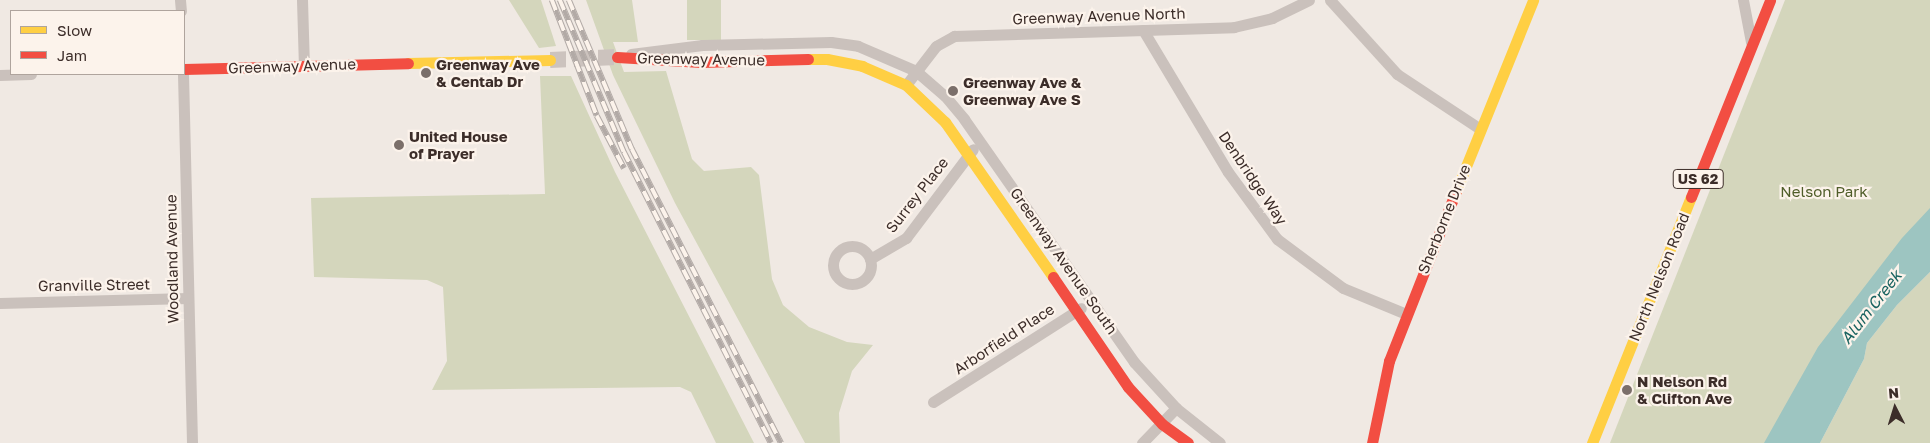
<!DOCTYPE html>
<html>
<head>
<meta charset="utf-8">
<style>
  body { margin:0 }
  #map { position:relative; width:1930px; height:443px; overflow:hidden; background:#f0e9e3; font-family:"Golos Text",sans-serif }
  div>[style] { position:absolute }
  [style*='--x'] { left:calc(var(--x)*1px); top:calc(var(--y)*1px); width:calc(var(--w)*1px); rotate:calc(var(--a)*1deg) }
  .green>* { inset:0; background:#d4d6bc; transform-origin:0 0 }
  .water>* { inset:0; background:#9dc5c1 }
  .secondary-tunnel>* { height:16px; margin-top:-8px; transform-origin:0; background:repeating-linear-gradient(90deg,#ccc3be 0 16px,transparent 0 24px) }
  .street>* { height:11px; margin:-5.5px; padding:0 5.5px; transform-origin:5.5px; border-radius:5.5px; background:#cac1bc }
  .street>.ring { margin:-5.5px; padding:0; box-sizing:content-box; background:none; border:11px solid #cac1bc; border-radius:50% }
  .slow>* { height:11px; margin:-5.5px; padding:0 5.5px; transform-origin:5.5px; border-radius:5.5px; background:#ffcf43 }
  .jam>* { height:11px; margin:-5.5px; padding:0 5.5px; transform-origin:5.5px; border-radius:5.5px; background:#f24e42 }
  .rail>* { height:5.5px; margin-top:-2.75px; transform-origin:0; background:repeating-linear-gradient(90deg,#fcf3eb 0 11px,#b2aaa6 0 22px); box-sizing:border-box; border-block:1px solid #b2aaa6 }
  .dots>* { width:14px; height:14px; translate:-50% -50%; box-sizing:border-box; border:2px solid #fcf3eb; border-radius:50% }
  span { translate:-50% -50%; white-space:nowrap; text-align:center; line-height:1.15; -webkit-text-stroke:4.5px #fcf3eb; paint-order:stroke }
  .shield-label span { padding:1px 4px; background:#fcf3eb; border:1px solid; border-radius:4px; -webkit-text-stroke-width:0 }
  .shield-label { font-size:14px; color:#3c2d29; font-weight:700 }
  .street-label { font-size:15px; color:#3c2d29 }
  .poi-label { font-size:15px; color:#3c2d29; font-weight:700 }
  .left { translate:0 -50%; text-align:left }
  .park-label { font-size:15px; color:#4f5d29 }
  .water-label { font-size:16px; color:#196360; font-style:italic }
  .legend { position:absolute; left:10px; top:10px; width:175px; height:65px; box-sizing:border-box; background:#fcf3eb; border:1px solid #afa49d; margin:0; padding:6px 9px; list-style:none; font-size:15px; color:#3c2d29 }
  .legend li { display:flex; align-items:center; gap:10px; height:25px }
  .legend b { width:25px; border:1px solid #afa49d }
  .north { position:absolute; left:1870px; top:383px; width:50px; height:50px; -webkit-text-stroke:4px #fcf3eb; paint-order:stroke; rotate:355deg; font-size:14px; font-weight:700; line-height:20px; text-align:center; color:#3c2d29 }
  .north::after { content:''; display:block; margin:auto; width:18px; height:22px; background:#3c2d29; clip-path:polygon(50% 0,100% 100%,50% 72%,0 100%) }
</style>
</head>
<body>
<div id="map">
  <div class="green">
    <i style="clip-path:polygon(509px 0,541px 0,556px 46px,539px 48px)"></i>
    <i style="clip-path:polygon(586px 0,632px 0,638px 42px,613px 42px,624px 72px,666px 71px,692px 159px,704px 171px,751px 167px,759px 175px,772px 279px,783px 305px,809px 327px,847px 342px,873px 345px,852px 371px,839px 413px,840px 443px,805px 443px,675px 203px,613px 75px)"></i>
    <i style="left:687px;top:0;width:34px;height:40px"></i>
    <i style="clip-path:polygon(1785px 0,1930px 0,1930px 231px,1804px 443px,1610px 443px)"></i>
    <i style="clip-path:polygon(540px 76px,571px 76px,615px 172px,754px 443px,716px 443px,691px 392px,680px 387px,432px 390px,447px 361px,443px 287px,427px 280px,314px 277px,311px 198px,545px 194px)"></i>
    <i style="clip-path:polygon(1930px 272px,1930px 443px,1820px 443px,1864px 359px,1867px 343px,1897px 305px)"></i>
  </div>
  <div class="water">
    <i style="clip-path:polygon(1930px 208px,1930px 272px,1897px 305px,1867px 343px,1864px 359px,1820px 443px,1764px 443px,1818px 347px,1902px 238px)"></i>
  </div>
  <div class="secondary-tunnel">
    <i style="--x:550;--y:60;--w:67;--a:-2.6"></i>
  </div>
  <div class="street">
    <i style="--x:180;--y:0;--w:11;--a:85"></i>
    <i style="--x:302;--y:0;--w:66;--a:88.3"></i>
    <i style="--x:1330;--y:0;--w:100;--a:47.8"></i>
    <i style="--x:1397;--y:74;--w:100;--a:33.5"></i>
    <i style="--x:1743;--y:0;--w:43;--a:79.2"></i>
    <i style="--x:1143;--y:30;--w:165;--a:59.1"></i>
    <i style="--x:1228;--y:172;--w:83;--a:53.8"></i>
    <i style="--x:1277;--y:239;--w:82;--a:36.6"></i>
    <i style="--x:1343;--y:288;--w:68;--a:22.4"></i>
    <i style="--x:631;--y:54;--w:72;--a:-7.2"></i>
    <i style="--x:702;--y:45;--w:129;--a:-1.3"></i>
    <i style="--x:831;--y:42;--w:27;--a:8"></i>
    <i style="--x:858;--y:46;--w:63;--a:23.3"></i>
    <i style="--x:916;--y:71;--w:38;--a:41"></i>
    <i style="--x:945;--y:96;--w:30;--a:50"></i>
    <i style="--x:964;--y:119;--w:297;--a:55"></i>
    <i style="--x:1134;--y:362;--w:62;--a:47.6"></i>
    <i style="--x:1176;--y:408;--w:56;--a:38.5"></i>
    <i style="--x:183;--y:74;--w:369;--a:88.6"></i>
    <i style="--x:0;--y:75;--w:31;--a:-2"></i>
    <i style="--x:906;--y:85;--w:49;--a:-52.4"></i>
    <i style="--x:936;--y:46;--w:21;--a:-29"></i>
    <i style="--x:954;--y:36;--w:280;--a:-1.8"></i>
    <i style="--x:1234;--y:27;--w:39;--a:-13"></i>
    <i style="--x:1272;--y:18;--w:41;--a:-25.9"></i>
    <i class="ring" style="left:833px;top:246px;width:27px;height:27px"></i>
    <i style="--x:870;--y:259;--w:42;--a:-30.3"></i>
    <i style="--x:906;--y:238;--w:111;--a:-53"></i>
    <i style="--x:0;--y:303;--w:188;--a:-1.5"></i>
    <i style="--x:933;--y:402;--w:175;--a:-32.4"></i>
    <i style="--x:1142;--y:443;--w:49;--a:-45.8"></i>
  </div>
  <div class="slow">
    <i style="--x:808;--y:59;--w:19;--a:0"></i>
    <i style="--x:827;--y:59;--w:36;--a:11"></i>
    <i style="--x:862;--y:66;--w:48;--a:23.4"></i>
    <i style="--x:906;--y:85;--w:54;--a:43.5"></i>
    <i style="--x:945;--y:122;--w:189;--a:55.1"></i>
    <i style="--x:408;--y:63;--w:142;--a:-1.2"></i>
    <i style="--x:1456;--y:191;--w:206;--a:-68"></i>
    <i style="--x:1592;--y:443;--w:265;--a:-68.1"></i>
  </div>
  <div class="jam">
    <i style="--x:617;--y:57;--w:84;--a:3.4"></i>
    <i style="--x:701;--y:62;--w:107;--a:-1.6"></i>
    <i style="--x:184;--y:69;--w:224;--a:-1.5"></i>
    <i style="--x:1691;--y:197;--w:212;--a:-68.1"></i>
    <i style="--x:1053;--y:277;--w:133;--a:55.7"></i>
    <i style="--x:1128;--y:387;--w:50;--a:47.4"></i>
    <i style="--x:1162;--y:424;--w:32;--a:36"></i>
    <i style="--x:1372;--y:443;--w:84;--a:-78.3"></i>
    <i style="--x:1389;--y:361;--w:183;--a:-68.5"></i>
  </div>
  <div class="rail">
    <i style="--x:552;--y:0;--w:124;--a:68.8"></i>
    <i style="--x:597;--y:116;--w:59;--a:62.6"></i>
    <i style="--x:560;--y:0;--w:165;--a:67.2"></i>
    <i style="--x:624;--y:152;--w:326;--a:63.2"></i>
    <i style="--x:569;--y:0;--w:162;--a:67.1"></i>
    <i style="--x:632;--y:149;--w:330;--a:63.1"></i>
  </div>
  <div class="dots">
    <i style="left:426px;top:73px;background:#7b6f6a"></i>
    <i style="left:953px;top:91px;background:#7b6f6a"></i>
    <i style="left:399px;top:145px;background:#7b6f6a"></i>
    <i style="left:1627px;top:390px;background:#7b6f6a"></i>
  </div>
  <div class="shield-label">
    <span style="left:1698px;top:179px">US 62</span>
  </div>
  <div class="street-label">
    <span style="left:1099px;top:16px;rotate:-2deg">Greenway Avenue North</span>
    <span style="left:701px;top:59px;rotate:1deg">Greenway Avenue</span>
    <span style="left:292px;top:66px;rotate:-2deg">Greenway Avenue</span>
    <span style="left:1253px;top:178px;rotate:56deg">Denbridge Way</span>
    <span style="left:917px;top:195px;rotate:-52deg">Surrey Place</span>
    <span style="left:1444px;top:219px;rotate:-68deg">Sherborne Drive</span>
    <span style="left:172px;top:259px;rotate:-91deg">Woodland Avenue</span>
    <span style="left:1064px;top:261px;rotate:55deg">Greenway Avenue South</span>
    <span style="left:1659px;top:277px;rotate:-68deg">North Nelson Road</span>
    <span style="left:94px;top:285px;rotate:-1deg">Granville Street</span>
    <span style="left:1004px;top:339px;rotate:-33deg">Arborfield Place</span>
  </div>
  <div class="poi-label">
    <span class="left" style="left:436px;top:73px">Greenway Ave<br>&amp; Centab Dr</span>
    <span class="left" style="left:963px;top:91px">Greenway Ave &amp;<br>Greenway Ave S</span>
    <span class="left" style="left:409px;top:145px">United House<br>of Prayer</span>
    <span class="left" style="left:1637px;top:390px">N Nelson Rd<br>&amp; Clifton Ave</span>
  </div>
  <div class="park-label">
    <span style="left:1824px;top:192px">Nelson Park</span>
  </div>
  <div class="water-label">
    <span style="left:1871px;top:307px;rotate:-52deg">Alum Creek</span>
  </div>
  <ul class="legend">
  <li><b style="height:6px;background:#ffcf43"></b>Slow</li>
  <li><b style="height:6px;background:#f24e42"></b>Jam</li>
  </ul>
  <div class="north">N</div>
</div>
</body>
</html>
